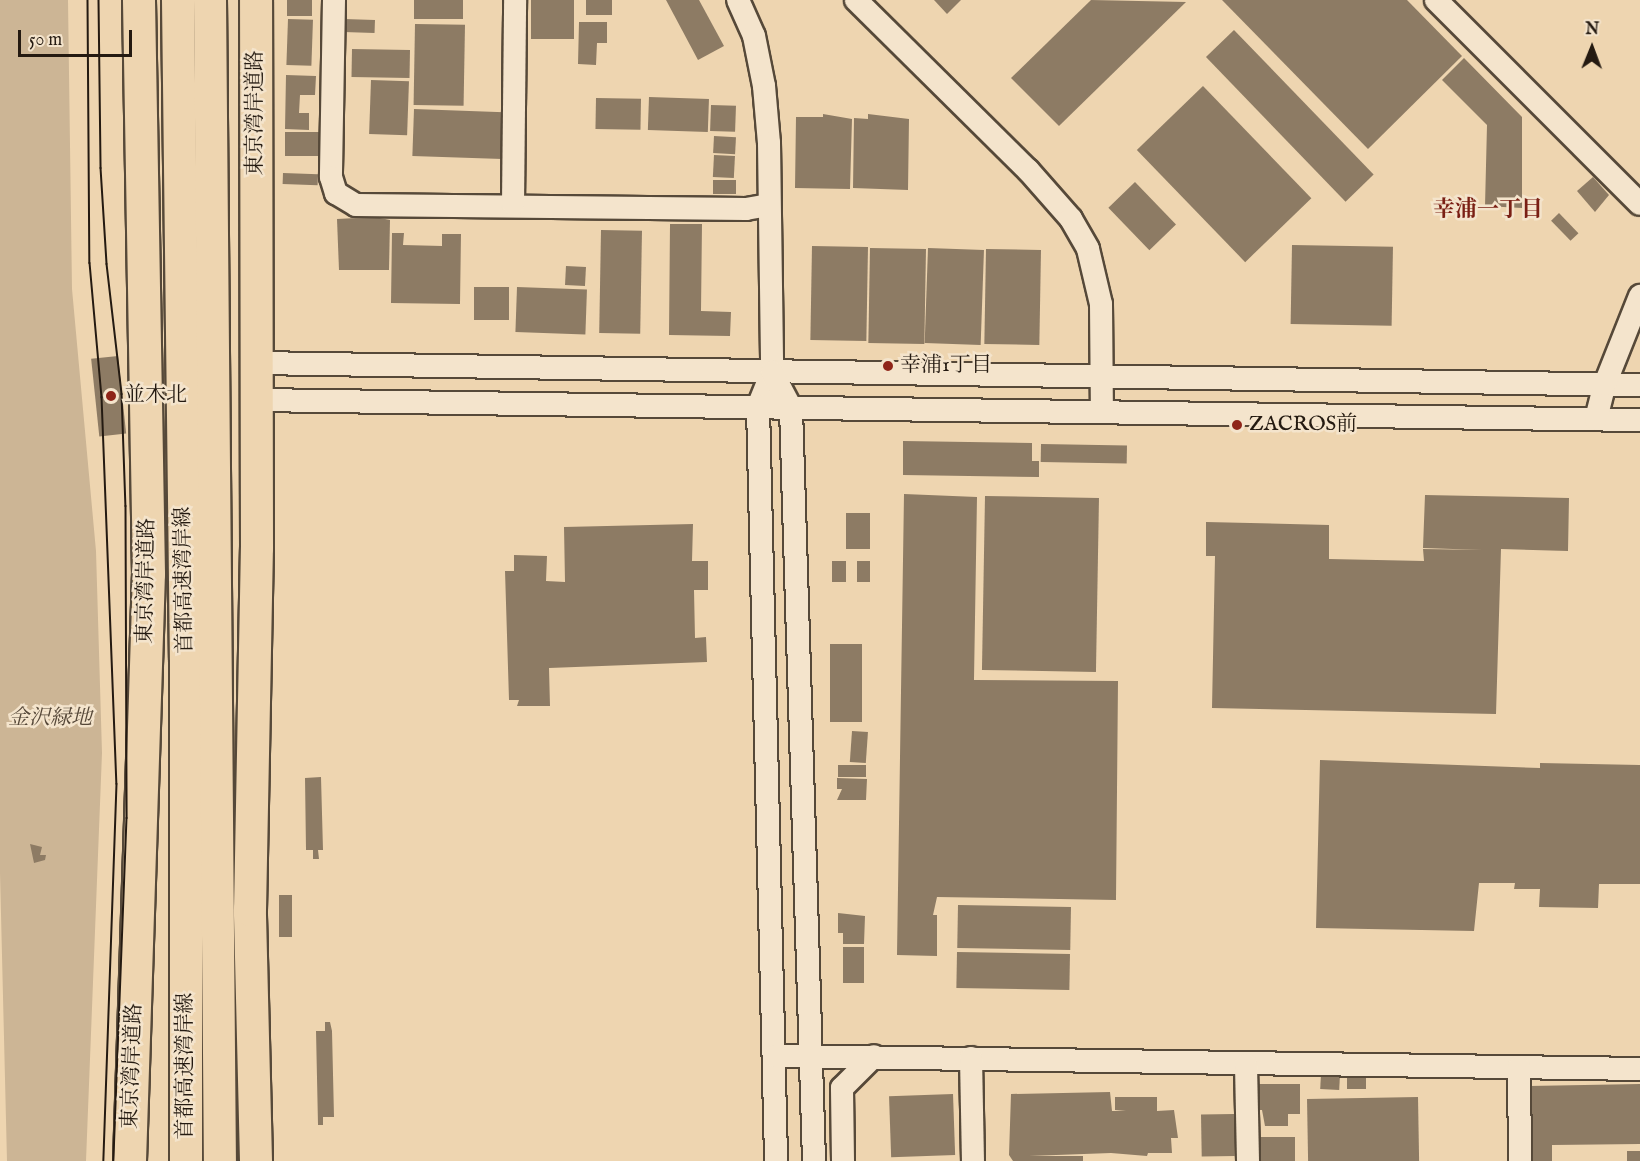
<!DOCTYPE html>
<html>
<head>
<meta charset="utf-8">
<style>
  body { margin:0 }
  #map { position:relative; width:1640px; height:1161px; overflow:hidden; background:#eed5b0; font-family:"IM FELL English","Noto Serif JP",serif }
  div>[style] { position:absolute }
  [style*='--x'] { left:calc(var(--x)*1px); top:calc(var(--y)*1px); width:calc(var(--w)*1px); rotate:calc(var(--a)*1deg) }
  .green>* { inset:0; background:#ccb595 }
  .building>* { inset:0; background:#8d7b64; transform-origin:0 0 }
  .roads { filter:drop-shadow(2px 0 #564939) drop-shadow(-2px 0 #564939) drop-shadow(0 2px #564939) drop-shadow(0 -2px #564939) }
  .minor>* { height:22px; margin:-11px; padding:0 11px; transform-origin:11px; border-radius:11px; background:#f4e4cc }
  .highway>* { height:32px; margin:-16px; padding:0 16px; transform-origin:16px; border-radius:16px; background:#eed5b0 }
  .tram>* { height:1.5px; margin:-0.75px; padding:0 0.75px; transform-origin:0.75px; border-radius:0.75px; background:#241a11 }
  .dots>* { width:16px; height:16px; translate:-50% -50%; box-sizing:border-box; border:3px solid #f4e4cc; border-radius:50% }
  span { translate:-50% -50%; white-space:nowrap; text-align:center; line-height:1.15; -webkit-text-stroke:5px #f4e4cc; paint-order:stroke }
  .street-label { font-size:21px; color:#241a11 }
  .poi-label { font-size:21px; color:#241a11 }
  .left { translate:0 -50%; text-align:left }
  .park-label { font-size:21px; color:#564839; font-style:italic }
  .neighbourhood-label { font-size:22px; color:#7a1f14; font-weight:700 }
  .north { position:absolute; left:1562px; top:18px; width:60px; height:60px; -webkit-text-stroke:4px #f4e4cc; paint-order:stroke; rotate:1deg; font-size:16px; font-weight:700; line-height:24px; text-align:center; color:#241a11 }
  .north::after { content:''; display:block; margin:auto; width:21px; height:27px; background:#241a11; clip-path:polygon(50% 0,100% 100%,50% 72%,0 100%) }
  .scale { position:absolute; left:18px; top:30px; width:114px; height:27px; box-sizing:border-box; border:3px solid #241a11; border-top:0; padding-left:8px; font-size:18px; line-height:21px; white-space:nowrap; color:#241a11; -webkit-text-stroke:4px #f4e4cc; paint-order:stroke }
</style>
</head>
<body>
<div id="map">
  <div class="green">
    <i style="clip-path:polygon(0 0,68px 0,72px 289px,96px 551px,102px 753px,86px 1161px,7px 1161px,0 873px)"></i>
  </div>
  <div class="building">
    <i style="left:287px;top:0;width:25px;height:16px"></i>
    <i style="left:414px;top:0;width:49px;height:19px"></i>
    <i style="left:531px;top:0;width:43px;height:39px"></i>
    <i style="left:586px;top:0;width:26px;height:15px"></i>
    <i style="clip-path:polygon(666px 0,699px 0,724px 46px,698px 60px)"></i>
    <i style="clip-path:polygon(934px 0,961px 0,947px 14px)"></i>
    <i style="clip-path:polygon(1091px 0,1186px 2px,1059px 126px,1011px 78px)"></i>
    <i style="clip-path:polygon(1222px 0,1407px 0,1462px 56px,1368px 149px)"></i>
    <i style="left:288px;top:19px;width:25px;height:46px;rotate:2deg"></i>
    <i style="left:344px;top:19px;width:31px;height:13px;rotate:2deg"></i>
    <i style="clip-path:polygon(579px 22px,607px 22px,607px 43px,597px 43px,596px 65px,578px 64px)"></i>
    <i style="left:415px;top:24px;width:50px;height:81px;rotate:1deg"></i>
    <i style="left:1234px;top:30px;width:201px;height:39px;rotate:46deg"></i>
    <i style="left:352px;top:49px;width:58px;height:28px;rotate:1deg"></i>
    <i style="clip-path:polygon(1464px 58px,1522px 117px,1522px 208px,1485px 206px,1487px 125px,1442px 80px)"></i>
    <i style="clip-path:polygon(286px 75px,316px 76px,315px 95px,300px 95px,299px 113px,309px 113px,309px 130px,285px 129px)"></i>
    <i style="left:371px;top:80px;width:38px;height:54px;rotate:2deg"></i>
    <i style="left:1203px;top:86px;width:156px;height:92px;rotate:46deg"></i>
    <i style="left:649px;top:97px;width:60px;height:33px;rotate:2deg"></i>
    <i style="left:596px;top:98px;width:45px;height:31px;rotate:1deg"></i>
    <i style="left:711px;top:105px;width:25px;height:26px;rotate:2deg"></i>
    <i style="left:414px;top:109px;width:90px;height:47px;rotate:2deg"></i>
    <i style="clip-path:polygon(823px 114px,852px 119px,850px 189px,795px 188px,796px 117px,823px 117px)"></i>
    <i style="clip-path:polygon(868px 114px,909px 119px,908px 190px,853px 188px,854px 118px,868px 119px)"></i>
    <i style="left:285px;top:132px;width:34px;height:24px"></i>
    <i style="left:714px;top:136px;width:22px;height:17px;rotate:3deg"></i>
    <i style="left:714px;top:155px;width:21px;height:22px;rotate:3deg"></i>
    <i style="left:283px;top:173px;width:35px;height:11px;rotate:2deg"></i>
    <i style="clip-path:polygon(1593px 177px,1609px 195px,1595px 212px,1577px 191px)"></i>
    <i style="left:713px;top:180px;width:23px;height:14px"></i>
    <i style="left:1135px;top:182px;width:59px;height:37px;rotate:46deg"></i>
    <i style="left:1559px;top:213px;width:28px;height:11px;rotate:46deg"></i>
    <i style="clip-path:polygon(375px 217px,390px 220px,389px 270px,339px 270px,337px 219px)"></i>
    <i style="clip-path:polygon(670px 224px,702px 224px,701px 311px,731px 312px,730px 336px,669px 335px)"></i>
    <i style="left:601px;top:230px;width:41px;height:103px;rotate:1deg"></i>
    <i style="clip-path:polygon(392px 233px,404px 233px,403px 245px,442px 246px,442px 234px,461px 234px,460px 304px,391px 303px)"></i>
    <i style="left:1292px;top:245px;width:101px;height:79px;rotate:1deg"></i>
    <i style="left:812px;top:246px;width:56px;height:94px;rotate:1deg"></i>
    <i style="left:870px;top:248px;width:56px;height:95px;rotate:1deg"></i>
    <i style="left:928px;top:248px;width:56px;height:95px;rotate:2deg"></i>
    <i style="left:986px;top:249px;width:55px;height:95px;rotate:1deg"></i>
    <i style="left:566px;top:266px;width:20px;height:19px;rotate:3deg"></i>
    <i style="left:474px;top:287px;width:35px;height:33px"></i>
    <i style="left:517px;top:287px;width:70px;height:45px;rotate:2deg"></i>
    <i style="left:118px;top:356px;width:78px;height:27px;rotate:84deg"></i>
    <i style="clip-path:polygon(903px 441px,1032px 443px,1032px 461px,1039px 461px,1039px 477px,903px 475px)"></i>
    <i style="left:1041px;top:444px;width:86px;height:18px;rotate:1deg"></i>
    <i style="clip-path:polygon(904px 494px,977px 497px,974px 680px,1118px 681px,1116px 900px,937px 897px,933px 915px,937px 915px,937px 956px,897px 955px)"></i>
    <i style="clip-path:polygon(1425px 495px,1569px 498px,1568px 551px,1501px 549px,1496px 714px,1212px 708px,1215px 556px,1206px 556px,1206px 522px,1329px 525px,1329px 559px,1424px 561px,1423px 549px,1483px 550px,1423px 548px)"></i>
    <i style="left:985px;top:496px;width:114px;height:174px;rotate:1deg"></i>
    <i style="left:846px;top:513px;width:24px;height:36px"></i>
    <i style="clip-path:polygon(693px 524px,692px 561px,708px 561px,708px 590px,694px 590px,695px 638px,706px 637px,707px 662px,549px 668px,550px 706px,517px 706px,519px 700px,509px 700px,505px 571px,514px 571px,514px 555px,547px 556px,546px 581px,565px 582px,564px 527px)"></i>
    <i style="left:832px;top:561px;width:14px;height:21px"></i>
    <i style="left:857px;top:561px;width:13px;height:21px"></i>
    <i style="left:830px;top:644px;width:32px;height:78px"></i>
    <i style="left:852px;top:731px;width:16px;height:31px;rotate:4deg"></i>
    <i style="clip-path:polygon(1320px 760px,1540px 768px,1540px 763px,1640px 765px,1640px 884px,1599px 884px,1598px 908px,1539px 907px,1540px 889px,1514px 889px,1515px 883px,1479px 883px,1474px 931px,1316px 928px)"></i>
    <i style="left:838px;top:765px;width:28px;height:12px"></i>
    <i style="clip-path:polygon(321px 777px,323px 850px,318px 850px,319px 859px,313px 859px,313px 850px,306px 850px,305px 778px)"></i>
    <i style="clip-path:polygon(837px 778px,867px 779px,866px 800px,837px 800px,842px 789px,837px 789px)"></i>
    <i style="clip-path:polygon(30px 844px,42px 847px,40px 855px,46px 855px,45px 860px,34px 863px)"></i>
    <i style="left:279px;top:895px;width:13px;height:42px"></i>
    <i style="left:958px;top:905px;width:113px;height:43px;rotate:1deg"></i>
    <i style="clip-path:polygon(838px 913px,865px 916px,864px 944px,843px 944px,843px 933px,838px 933px)"></i>
    <i style="left:843px;top:947px;width:21px;height:36px"></i>
    <i style="left:957px;top:952px;width:113px;height:36px;rotate:1deg"></i>
    <i style="clip-path:polygon(325px 1022px,330px 1022px,332px 1031px,334px 1117px,323px 1117px,323px 1125px,318px 1125px,316px 1031px,325px 1031px)"></i>
    <i style="left:1321px;top:1074px;width:19px;height:15px;rotate:3deg"></i>
    <i style="left:1347px;top:1074px;width:19px;height:15px"></i>
    <i style="clip-path:polygon(1254px 1084px,1300px 1084px,1300px 1114px,1288px 1114px,1288px 1126px,1265px 1126px,1262px 1110px,1256px 1110px,1260px 1094px,1254px 1094px)"></i>
    <i style="clip-path:polygon(1640px 1084px,1640px 1144px,1552px 1145px,1552px 1161px,1529px 1161px,1529px 1086px)"></i>
    <i style="clip-path:polygon(1110px 1092px,1112px 1111px,1126px 1111px,1115px 1110px,1115px 1097px,1157px 1097px,1157px 1111px,1174px 1110px,1178px 1138px,1171px 1138px,1172px 1153px,1148px 1153px,1147px 1156px,1111px 1153px,1029px 1156px,1083px 1156px,1083px 1161px,1013px 1161px,1009px 1155px,1011px 1094px)"></i>
    <i style="left:953px;top:1094px;width:61px;height:64px;rotate:88deg"></i>
    <i style="left:1418px;top:1097px;width:64px;height:111px;rotate:89deg"></i>
    <i style="left:1234px;top:1114px;width:42px;height:33px;rotate:89deg"></i>
    <i style="left:1257px;top:1137px;width:38px;height:24px"></i>
    <i style="left:1627px;top:1151px;width:13px;height:10px"></i>
  </div>
  <div class="roads">
    <div class="minor">
      <i style="--x:334;--y:0;--w:177;--a:91"></i>
      <i style="--x:331;--y:177;--w:17;--a:73"></i>
      <i style="--x:336;--y:193;--w:23;--a:31"></i>
      <i style="--x:356;--y:205;--w:390;--a:0.6"></i>
      <i style="--x:746;--y:209;--w:23;--a:-10"></i>
      <i style="--x:738;--y:0;--w:39;--a:66"></i>
      <i style="--x:754;--y:36;--w:51;--a:78.7"></i>
      <i style="--x:764;--y:86;--w:57;--a:85"></i>
      <i style="--x:769;--y:143;--w:229;--a:89.2"></i>
      <i style="--x:772;--y:372;--w:37;--a:112"></i>
      <i style="--x:758;--y:406;--w:755;--a:88.63"></i>
      <i style="--x:856;--y:0;--w:242;--a:44.7"></i>
      <i style="--x:1028;--y:170;--w:65;--a:48.7"></i>
      <i style="--x:1071;--y:219;--w:34;--a:60"></i>
      <i style="--x:1088;--y:249;--w:57;--a:76.7"></i>
      <i style="--x:1101;--y:304;--w:107;--a:89.5"></i>
      <i style="--x:1436;--y:0;--w:288;--a:45"></i>
      <i style="--x:513;--y:204;--w:204;--a:-89.4"></i>
      <i style="--x:256;--y:363;--w:1384;--a:0.91"></i>
      <i style="--x:772;--y:372;--w:41;--a:62.2"></i>
      <i style="--x:791;--y:408;--w:753;--a:88.25"></i>
      <i style="--x:256;--y:400;--w:1384;--a:0.83"></i>
      <i style="--x:1596;--y:419;--w:36;--a:-76"></i>
      <i style="--x:1605;--y:384;--w:95;--a:-68.3"></i>
      <i style="--x:775;--y:1056;--w:865;--a:0.86"></i>
      <i style="--x:971;--y:1058;--w:103;--a:88.9"></i>
      <i style="--x:1246;--y:1065;--w:96;--a:88.8"></i>
      <i style="--x:1519;--y:1067;--w:94;--a:89.4"></i>
      <i style="--x:843;--y:1161;--w:73;--a:-90.8"></i>
      <i style="--x:842;--y:1088;--w:45;--a:-45"></i>
    </div>
    <div class="highway">
      <i style="--x:178;--y:0;--w:660;--a:89.31"></i>
      <i style="--x:186;--y:660;--w:501;--a:90"></i>
      <i style="--x:210;--y:0;--w:1161;--a:89.51"></i>
      <i style="--x:130;--y:1161;--w:587;--a:-88.15"></i>
      <i style="--x:149;--y:574;--w:574;--a:-91"></i>
      <i style="--x:256;--y:1161;--w:251;--a:-91.4"></i>
      <i style="--x:250;--y:910;--w:362;--a:-88.9"></i>
      <i style="--x:257;--y:548;--w:548;--a:-90.1"></i>
    </div>
  </div>
  <div class="tram">
    <i style="--x:88;--y:0;--w:263;--a:89.6"></i>
    <i style="--x:90;--y:263;--w:135;--a:84.9"></i>
    <i style="--x:102;--y:397;--w:387;--a:87.8"></i>
    <i style="--x:117;--y:784;--w:377;--a:92"></i>
    <i style="--x:99;--y:0;--w:168;--a:89.3"></i>
    <i style="--x:101;--y:168;--w:96;--a:86.4"></i>
    <i style="--x:107;--y:264;--w:131;--a:83.4"></i>
    <i style="--x:122;--y:394;--w:112;--a:88"></i>
    <i style="--x:126;--y:506;--w:312;--a:89.8"></i>
    <i style="--x:127;--y:818;--w:343;--a:92.2"></i>
  </div>
  <div class="dots">
    <i style="left:888px;top:366px;background:#8f2418"></i>
    <i style="left:111px;top:396px;background:#8f2418"></i>
    <i style="left:1237px;top:425px;background:#8f2418"></i>
  </div>
  <div class="street-label">
    <span style="left:256px;top:113px;rotate:-90deg">東京湾岸道路</span>
    <span style="left:185px;top:580px;rotate:-91deg">首都高速湾岸線</span>
    <span style="left:147px;top:581px;rotate:-89deg">東京湾岸道路</span>
    <span style="left:133px;top:1066px;rotate:-88deg">東京湾岸道路</span>
    <span style="left:186px;top:1066px;rotate:-90deg">首都高速湾岸線</span>
  </div>
  <div class="poi-label">
    <span class="left" style="left:900px;top:366px">幸浦1丁目</span>
    <span class="left" style="left:124px;top:396px">並木北</span>
    <span class="left" style="left:1249px;top:425px">ZACROS前</span>
  </div>
  <div class="park-label">
    <span style="left:50px;top:719px">金沢緑地</span>
  </div>
  <div class="neighbourhood-label">
    <span style="left:1488px;top:211px">幸浦一丁目</span>
  </div>
  <div class="north">N</div>
  <div class="scale">50 m</div>
</div>
</body>
</html>
